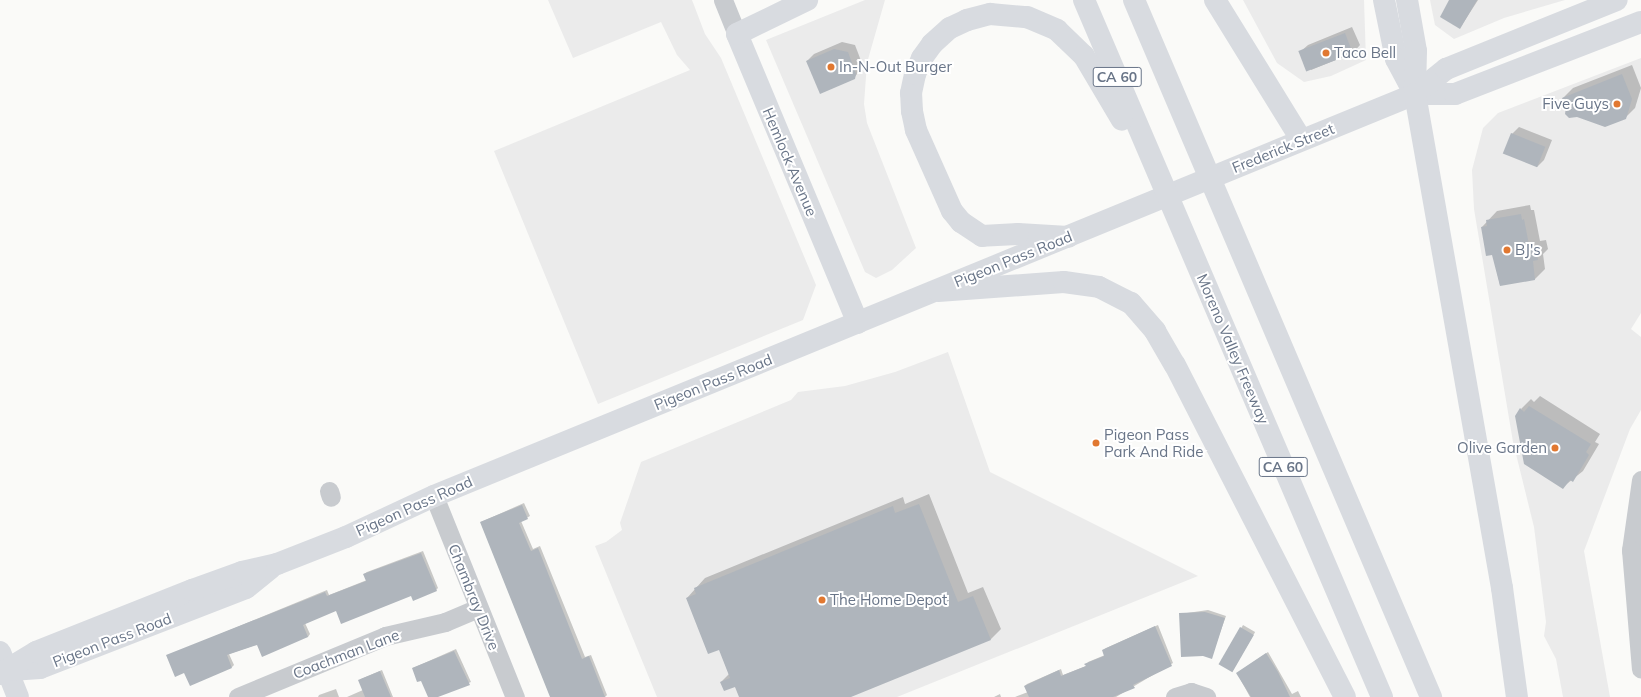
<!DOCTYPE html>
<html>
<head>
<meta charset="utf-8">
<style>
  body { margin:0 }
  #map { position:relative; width:1641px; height:697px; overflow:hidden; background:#fafaf8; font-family:Mulish,sans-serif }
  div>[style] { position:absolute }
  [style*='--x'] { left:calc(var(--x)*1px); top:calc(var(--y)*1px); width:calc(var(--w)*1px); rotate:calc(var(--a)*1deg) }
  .built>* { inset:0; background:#ebebeb }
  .shadow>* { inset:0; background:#0003; transform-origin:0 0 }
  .building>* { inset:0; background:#afb5bc; transform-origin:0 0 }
  .minor>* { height:19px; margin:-9.5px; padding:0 9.5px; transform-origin:9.5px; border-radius:9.5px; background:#c8cbcf }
  .major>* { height:22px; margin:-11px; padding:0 11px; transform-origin:11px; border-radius:11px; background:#d8dbe0 }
  .highway>* { height:22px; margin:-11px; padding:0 11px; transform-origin:11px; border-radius:11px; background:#d8dbe0 }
  .dots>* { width:11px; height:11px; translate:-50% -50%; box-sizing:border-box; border:2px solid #fff; border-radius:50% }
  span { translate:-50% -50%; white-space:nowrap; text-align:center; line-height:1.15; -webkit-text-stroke:4px #fff; paint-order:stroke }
  .shield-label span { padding:1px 3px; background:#fff; border:1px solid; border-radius:3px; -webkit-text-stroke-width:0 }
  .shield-label { font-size:14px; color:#697588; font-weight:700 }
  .poi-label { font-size:15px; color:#697588 }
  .left { translate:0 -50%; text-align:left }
  .right { translate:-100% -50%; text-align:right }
  .street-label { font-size:15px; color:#697588 }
</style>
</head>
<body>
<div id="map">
  <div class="built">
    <i style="clip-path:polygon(548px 0,692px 0,705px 34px,721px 58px,816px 285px,803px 320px,598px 404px,494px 151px,690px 70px,677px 55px,661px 22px,573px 58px)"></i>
    <i style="clip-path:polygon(865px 0,885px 0,867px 63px,864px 104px,867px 123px,916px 248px,892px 270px,876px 278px,865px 272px,766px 40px)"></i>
    <i style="clip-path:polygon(1243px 0,1364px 0,1366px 60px,1331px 76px,1304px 82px,1277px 63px)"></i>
    <i style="clip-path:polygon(1430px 0,1565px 0,1504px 18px,1454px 39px,1435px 25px)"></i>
    <i style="clip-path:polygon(1641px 58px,1641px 313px,1631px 329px,1641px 337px,1641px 410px,1630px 429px,1584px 551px,1610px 697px,1563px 697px,1556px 659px,1544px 636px,1546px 622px,1534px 527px,1513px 442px,1474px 209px,1472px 170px,1483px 128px,1498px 113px)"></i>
    <i style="clip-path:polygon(948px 352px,990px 472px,1198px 576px,897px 697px,657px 697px,595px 546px,606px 542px,622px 530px,620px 523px,641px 462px,791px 400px,798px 392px,845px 386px,895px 372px)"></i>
  </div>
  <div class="shadow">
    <i style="clip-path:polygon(1451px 0,1478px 0,1460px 28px)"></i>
    <i style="clip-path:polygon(1352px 27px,1360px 45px,1353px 53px,1311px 70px,1308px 62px,1305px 63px,1300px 52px,1308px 45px)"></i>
    <i style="clip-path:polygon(842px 42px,855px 45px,863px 66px,854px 78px,807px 61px,814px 54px)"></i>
    <i style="clip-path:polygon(1632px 65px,1641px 88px,1635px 108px,1625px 118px,1567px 107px,1563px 98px,1573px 88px)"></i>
    <i style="clip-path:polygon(1519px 127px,1552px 140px,1544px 160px,1537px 167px,1512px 134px)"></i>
    <i style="clip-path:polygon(1530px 205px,1531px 210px,1534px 210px,1540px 241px,1546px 240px,1548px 249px,1543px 254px,1545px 269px,1535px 279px,1500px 285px,1493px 254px,1482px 227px,1497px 211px)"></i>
    <i style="clip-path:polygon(1540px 396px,1600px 434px,1595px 442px,1599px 444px,1583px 471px,1563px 487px,1521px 409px,1531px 399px,1534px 402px)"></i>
    <i style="clip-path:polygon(929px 494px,968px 593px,983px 587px,1001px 629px,991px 639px,848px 697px,740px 697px,735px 686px,721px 682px,729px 674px,719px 648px,687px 598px,705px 578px,903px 497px,905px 504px)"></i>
    <i style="clip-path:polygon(524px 503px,530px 516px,521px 521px,533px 549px,540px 546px,585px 657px,591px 655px,607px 695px,605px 697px,551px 697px,481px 522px)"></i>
    <i style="clip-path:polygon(423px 551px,438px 588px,436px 590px,336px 610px,305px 623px,310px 634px,308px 637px,258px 644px,229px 654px,234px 665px,232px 667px,184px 671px,167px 656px,327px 590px,329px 595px,367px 580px,364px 574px,367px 572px)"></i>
    <i style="clip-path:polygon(1208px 610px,1226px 616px,1211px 658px,1180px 614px)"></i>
    <i style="clip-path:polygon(1158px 625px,1173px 663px,1116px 697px,1015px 697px,1028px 692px,1025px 686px,1027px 684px,1061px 669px,1063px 675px,1086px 666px,1088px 662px,1105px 655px,1103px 650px,1106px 648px)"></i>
    <i style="left:1243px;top:625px;width:14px;height:44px;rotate:30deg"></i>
    <i style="clip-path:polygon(456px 649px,471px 682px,435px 697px,429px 697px,422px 679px,413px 668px)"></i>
    <i style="clip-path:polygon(1268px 652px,1292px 694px,1298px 691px,1301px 697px,1250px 697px,1237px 673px)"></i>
    <i style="clip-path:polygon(382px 670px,393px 697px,347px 697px,363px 690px,359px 681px,361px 679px)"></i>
    <i style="clip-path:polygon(336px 689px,339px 697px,318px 697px,319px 695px)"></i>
    <i style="clip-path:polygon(1000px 694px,1001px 697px,994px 697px)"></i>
  </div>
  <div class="building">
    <i style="clip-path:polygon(1449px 0,1477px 0,1460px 29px,1440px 17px)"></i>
    <i style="left:1345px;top:33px;width:22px;height:50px;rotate:69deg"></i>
    <i style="clip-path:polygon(834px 49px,848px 52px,856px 74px,855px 79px,820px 94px,806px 61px)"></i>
    <i style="clip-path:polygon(1622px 74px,1632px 99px,1626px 119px,1605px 127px,1577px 117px,1569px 118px,1565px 114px,1566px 107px,1562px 98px)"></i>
    <i style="left:1511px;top:133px;width:37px;height:22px;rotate:22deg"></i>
    <i style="clip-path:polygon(1521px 214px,1522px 220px,1524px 219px,1530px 250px,1536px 249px,1538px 260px,1533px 261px,1535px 280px,1500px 286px,1492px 255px,1486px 256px,1481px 227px,1487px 226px,1486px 220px)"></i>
    <i style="clip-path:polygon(1529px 406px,1591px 444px,1586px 452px,1589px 455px,1573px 482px,1570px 480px,1563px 489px,1524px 464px,1515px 416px,1520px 408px,1524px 412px)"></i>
    <i style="clip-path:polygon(919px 504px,958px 602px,973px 596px,991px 640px,851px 697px,739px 697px,735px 687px,724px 691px,720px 682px,730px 678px,719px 650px,708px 654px,686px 598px,696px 594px,694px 588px,893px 506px,895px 513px)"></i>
    <i style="clip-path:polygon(522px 505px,528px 519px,519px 523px,531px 551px,538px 548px,582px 659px,589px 656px,605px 697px,550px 697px,480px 522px)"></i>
    <i style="clip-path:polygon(421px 553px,437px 591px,413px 601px,411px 596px,341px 624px,336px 611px,303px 625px,308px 637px,262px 657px,257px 645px,227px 655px,232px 668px,190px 686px,184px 673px,175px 677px,166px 655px,325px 592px,327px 596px,366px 581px,363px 574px)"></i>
    <i style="clip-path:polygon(1205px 612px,1225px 618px,1212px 659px,1203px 656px,1181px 657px,1179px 613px)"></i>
    <i style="clip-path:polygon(1155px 626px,1172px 666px,1133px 685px,1135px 688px,1113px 697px,1029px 697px,1024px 686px,1059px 670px,1061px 676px,1086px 666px,1084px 664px,1104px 656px,1102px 650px)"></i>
    <i style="left:1240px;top:627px;width:16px;height:43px;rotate:30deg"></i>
    <i style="clip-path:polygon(454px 651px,470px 685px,438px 697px,428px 697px,421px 681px,417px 682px,412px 668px)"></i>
    <i style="clip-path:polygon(1266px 653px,1278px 672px,1290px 697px,1251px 697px,1236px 673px)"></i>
    <i style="clip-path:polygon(380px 671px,391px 697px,365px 697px,358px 680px)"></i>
  </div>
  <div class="minor">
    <i style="--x:723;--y:0;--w:37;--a:68"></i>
    <i style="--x:1641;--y:480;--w:71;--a:98.1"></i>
    <i style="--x:1631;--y:550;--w:119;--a:85.2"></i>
    <i style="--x:329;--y:491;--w:6;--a:72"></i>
    <i style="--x:434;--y:496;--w:217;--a:68.1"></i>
    <i style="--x:238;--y:697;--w:159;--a:-22.5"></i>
    <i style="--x:385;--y:636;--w:62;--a:-13.1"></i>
    <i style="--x:445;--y:622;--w:36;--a:-23"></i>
    <i style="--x:1175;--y:697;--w:17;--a:-17"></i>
    <i style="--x:1191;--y:692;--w:16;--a:18"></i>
  </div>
  <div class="major">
    <i style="--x:1384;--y:0;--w:60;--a:78.5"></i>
    <i style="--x:1396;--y:59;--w:40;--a:62"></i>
    <i style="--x:1407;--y:0;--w:52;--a:80"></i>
    <i style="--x:1416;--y:51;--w:42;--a:91.4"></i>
    <i style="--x:737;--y:34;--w:313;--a:67.3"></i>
    <i style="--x:1415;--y:94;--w:40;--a:0"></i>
    <i style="--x:1455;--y:94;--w:199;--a:-21.2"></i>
    <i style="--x:0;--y:652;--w:48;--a:68.2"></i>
    <i style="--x:11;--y:670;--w:29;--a:-4"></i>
    <i style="--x:40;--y:668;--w:221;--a:-21.2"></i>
    <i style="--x:246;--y:588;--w:32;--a:-39"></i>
    <i style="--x:0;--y:674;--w:42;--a:-31.4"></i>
    <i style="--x:36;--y:652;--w:168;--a:-21.7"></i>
    <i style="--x:192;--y:590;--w:53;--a:-19.8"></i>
    <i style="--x:242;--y:572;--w:36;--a:-13"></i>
    <i style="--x:277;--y:564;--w:74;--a:-21.4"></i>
    <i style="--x:346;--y:537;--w:97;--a:-25"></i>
    <i style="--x:434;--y:496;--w:1060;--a:-22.28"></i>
    <i style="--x:1415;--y:94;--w:40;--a:-39"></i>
    <i style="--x:1446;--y:69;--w:184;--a:-22"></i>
  </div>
  <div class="highway">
    <i style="--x:1084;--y:0;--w:758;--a:66.85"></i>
    <i style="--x:1134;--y:0;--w:758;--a:66.92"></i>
    <i style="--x:1215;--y:0;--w:163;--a:58.3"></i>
    <i style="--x:737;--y:34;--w:78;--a:-25.9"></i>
    <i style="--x:1415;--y:94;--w:502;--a:80.01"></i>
    <i style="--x:1502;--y:588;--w:110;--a:82.2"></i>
    <i style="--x:1068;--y:237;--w:50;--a:-176.6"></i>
    <i style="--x:1018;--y:234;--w:36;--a:177"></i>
    <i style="--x:982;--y:236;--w:25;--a:-146"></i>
    <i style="--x:961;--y:222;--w:14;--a:-129"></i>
    <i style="--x:952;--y:211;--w:89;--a:-114"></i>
    <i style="--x:916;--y:130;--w:19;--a:-102"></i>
    <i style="--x:912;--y:111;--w:18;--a:-93"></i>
    <i style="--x:911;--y:93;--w:19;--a:-78"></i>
    <i style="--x:915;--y:74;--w:17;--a:-66"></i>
    <i style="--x:922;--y:58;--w:17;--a:-54"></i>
    <i style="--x:932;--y:44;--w:24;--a:-42"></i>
    <i style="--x:950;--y:28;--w:19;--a:-25"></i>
    <i style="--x:967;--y:20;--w:24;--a:-15"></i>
    <i style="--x:990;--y:14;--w:37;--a:5"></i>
    <i style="--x:1027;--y:17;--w:33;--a:23"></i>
    <i style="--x:1057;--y:30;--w:37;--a:44"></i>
    <i style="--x:1084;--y:56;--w:74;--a:59.3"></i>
    <i style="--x:938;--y:291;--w:126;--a:-4.1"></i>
    <i style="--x:1064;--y:282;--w:35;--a:8"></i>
    <i style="--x:1099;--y:287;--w:36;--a:27"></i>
    <i style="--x:1131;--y:303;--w:37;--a:49"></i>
    <i style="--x:1155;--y:331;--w:39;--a:60"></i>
    <i style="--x:1175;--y:365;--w:373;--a:62.9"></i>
  </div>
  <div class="dots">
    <i style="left:1326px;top:53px;background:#e17831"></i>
    <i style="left:831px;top:67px;background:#e17831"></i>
    <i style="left:1617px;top:104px;background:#e17831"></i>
    <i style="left:1507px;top:250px;background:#e17831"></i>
    <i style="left:1096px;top:443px;background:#e17831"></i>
    <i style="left:1555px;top:448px;background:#e17831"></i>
    <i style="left:822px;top:600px;background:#e17831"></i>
  </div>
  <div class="shield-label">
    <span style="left:1117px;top:77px">CA 60</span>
    <span style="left:1283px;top:467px">CA 60</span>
  </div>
  <div class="poi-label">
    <span class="left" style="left:1334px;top:53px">Taco Bell</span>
    <span class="left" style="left:839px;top:67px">In-N-Out Burger</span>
    <span class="right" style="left:1609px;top:104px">Five Guys</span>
    <span class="left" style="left:1515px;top:250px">BJ's</span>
    <span class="left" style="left:1104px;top:443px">Pigeon Pass<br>Park And Ride</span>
    <span class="right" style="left:1547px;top:448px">Olive Garden</span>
    <span class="left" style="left:830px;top:600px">The Home Depot</span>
  </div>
  <div class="street-label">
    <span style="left:1283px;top:148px;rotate:-22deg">Frederick Street</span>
    <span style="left:790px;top:162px;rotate:67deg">Hemlock Avenue</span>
    <span style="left:1013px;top:259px;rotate:-22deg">Pigeon Pass Road</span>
    <span style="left:1233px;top:349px;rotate:67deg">Moreno Valley Freeway</span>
    <span style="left:713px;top:382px;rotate:-22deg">Pigeon Pass Road</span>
    <span style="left:414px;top:506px;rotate:-24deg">Pigeon Pass Road</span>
    <span style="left:474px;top:597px;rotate:68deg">Chambray Drive</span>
    <span style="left:112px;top:640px;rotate:-21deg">Pigeon Pass Road</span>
    <span style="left:346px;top:654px;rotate:-21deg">Coachman Lane</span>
  </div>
</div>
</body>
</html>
